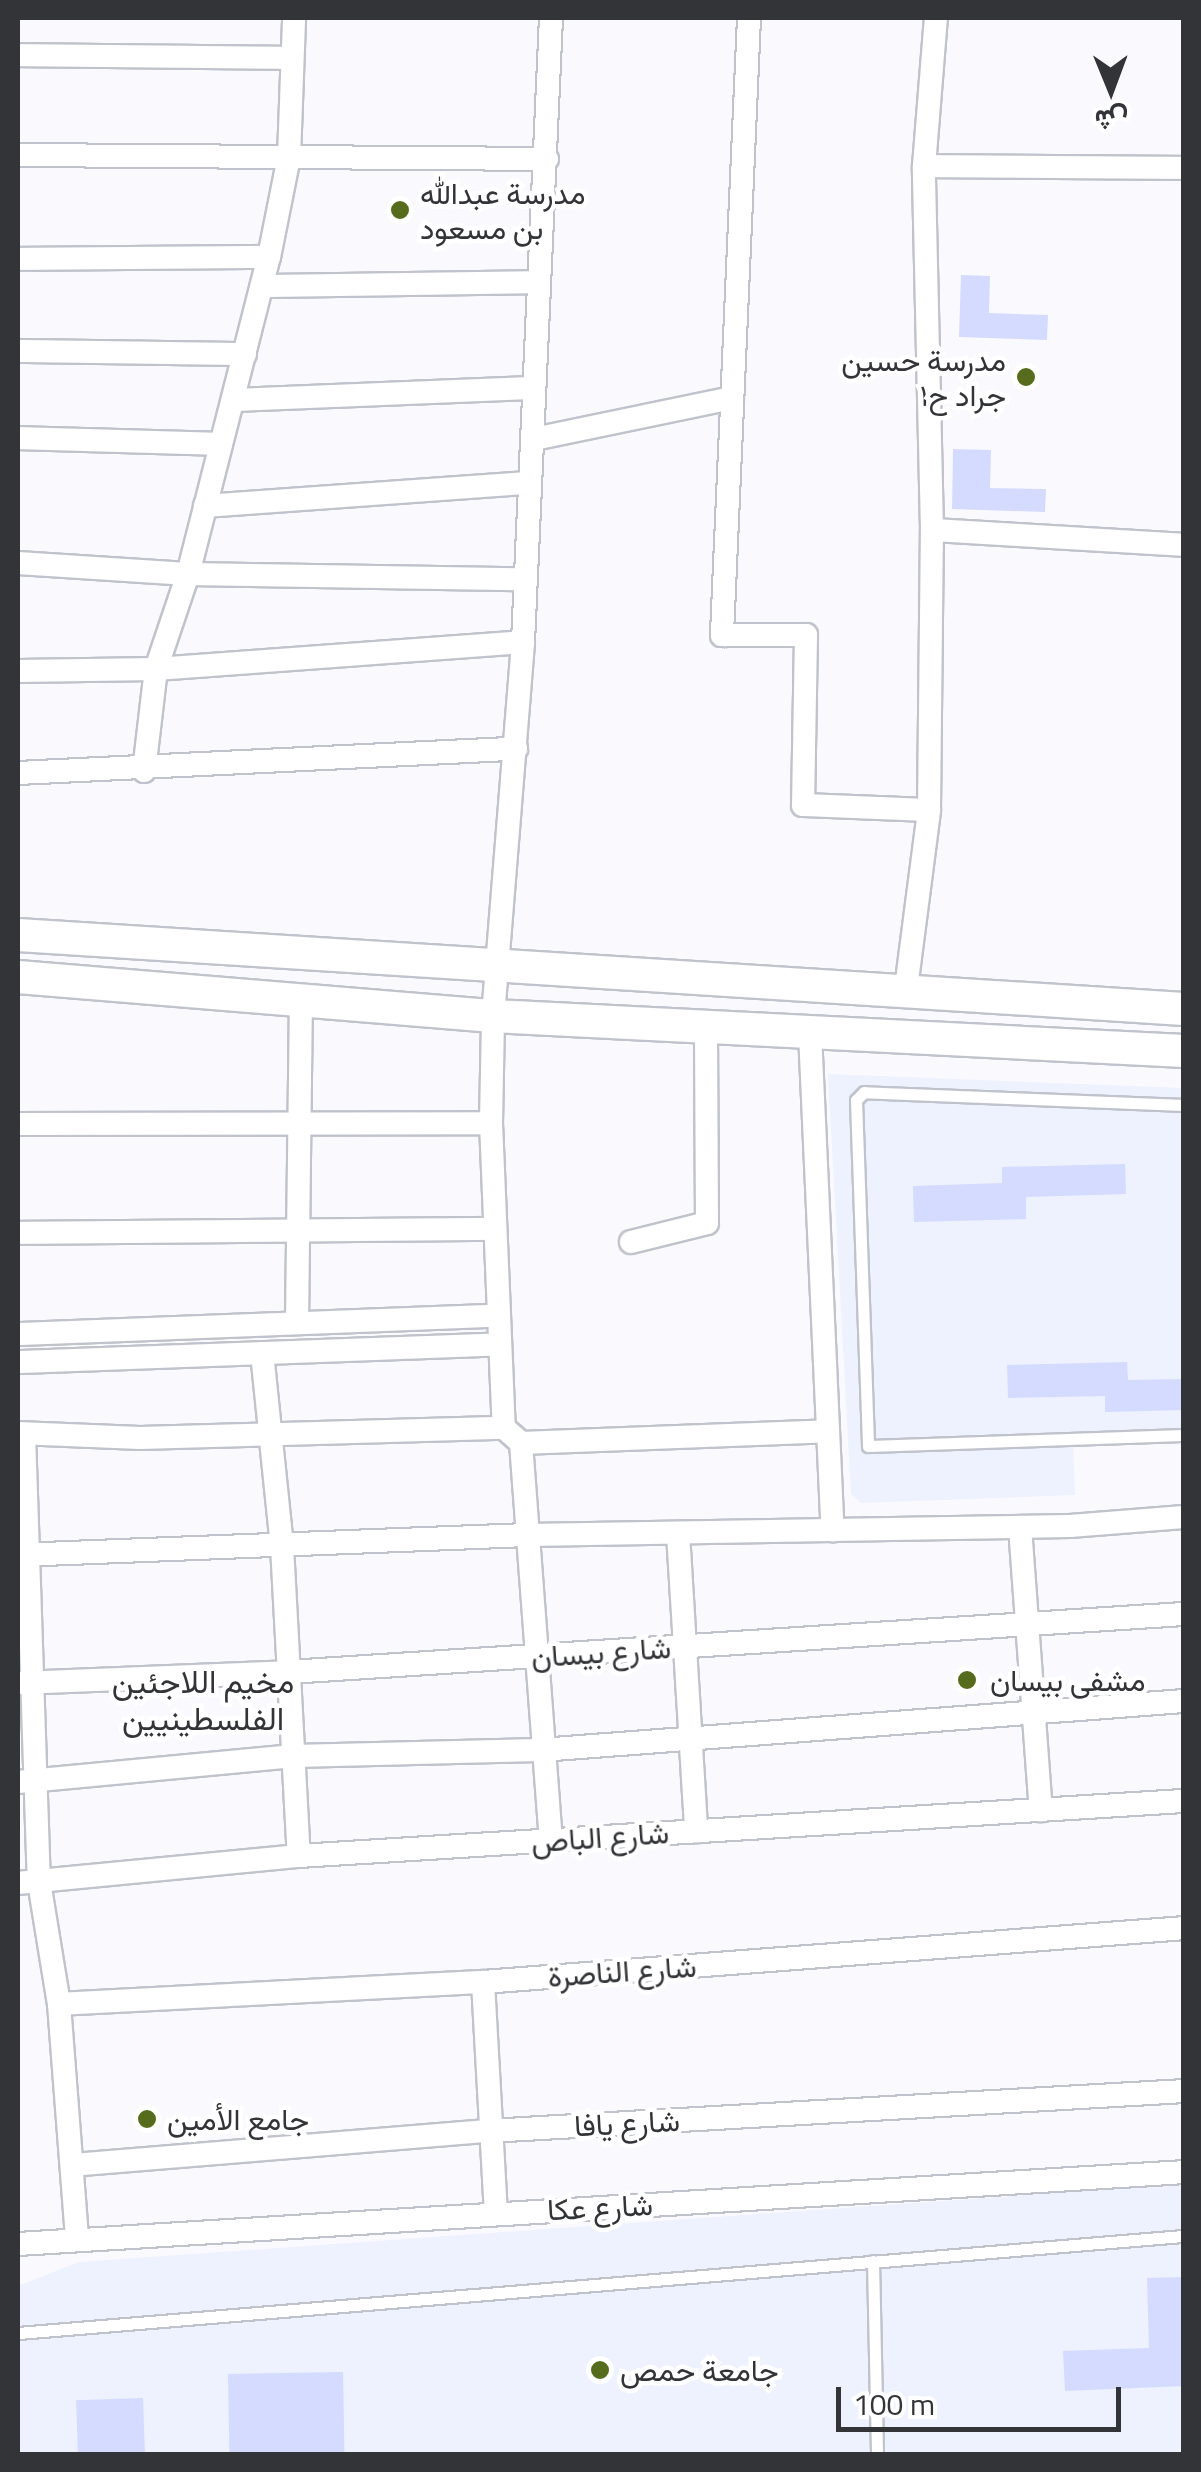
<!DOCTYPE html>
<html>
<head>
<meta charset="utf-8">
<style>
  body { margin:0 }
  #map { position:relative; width:1201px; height:2472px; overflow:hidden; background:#fafafe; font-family:"Titillium Web",Vazirmatn,sans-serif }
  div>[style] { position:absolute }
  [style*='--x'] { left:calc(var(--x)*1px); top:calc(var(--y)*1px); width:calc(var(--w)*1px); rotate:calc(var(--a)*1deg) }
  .built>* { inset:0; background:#eef1fe }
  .building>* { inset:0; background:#d4dbfe; transform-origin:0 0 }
  .roads { filter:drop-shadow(2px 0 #c1c3cc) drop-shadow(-2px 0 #c1c3cc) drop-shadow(0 2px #c1c3cc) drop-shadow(0 -2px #c1c3cc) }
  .lane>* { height:11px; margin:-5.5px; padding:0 5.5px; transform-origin:5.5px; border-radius:5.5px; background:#fff }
  .street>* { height:22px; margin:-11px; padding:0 11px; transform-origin:11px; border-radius:11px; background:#fff }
  .secondary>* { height:32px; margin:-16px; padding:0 16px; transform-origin:16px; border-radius:16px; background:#fff }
  .dots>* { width:28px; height:28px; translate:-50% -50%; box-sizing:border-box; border:5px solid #fff; border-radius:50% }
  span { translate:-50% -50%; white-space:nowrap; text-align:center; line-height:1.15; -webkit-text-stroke:9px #fff; paint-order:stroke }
  .poi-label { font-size:30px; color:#333437 }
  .left { translate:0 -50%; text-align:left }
  .right { translate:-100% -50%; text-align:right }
  .street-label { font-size:30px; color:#333437 }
  .neighbourhood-label { font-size:32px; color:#333437 }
  .frame { position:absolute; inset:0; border:20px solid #333437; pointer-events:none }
  .north { position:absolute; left:1061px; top:40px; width:100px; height:100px; -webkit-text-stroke:8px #fff; paint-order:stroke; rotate:179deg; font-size:28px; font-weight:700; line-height:40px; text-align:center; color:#333437 }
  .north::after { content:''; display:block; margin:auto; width:35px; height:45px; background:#333437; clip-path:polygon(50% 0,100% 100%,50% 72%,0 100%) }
  .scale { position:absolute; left:836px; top:2387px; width:285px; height:45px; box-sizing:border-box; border:5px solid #333437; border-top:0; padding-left:12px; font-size:30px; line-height:35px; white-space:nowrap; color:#333437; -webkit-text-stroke:8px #fff; paint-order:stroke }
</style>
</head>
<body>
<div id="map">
  <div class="built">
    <i style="clip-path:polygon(828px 1074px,1183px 1088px,1183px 1442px,1073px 1443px,1075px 1495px,861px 1503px,851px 1494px)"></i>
    <i style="clip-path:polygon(1183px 2184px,1183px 2454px,18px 2454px,18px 2286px,79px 2262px)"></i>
  </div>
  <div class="building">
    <i style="clip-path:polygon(961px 275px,990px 276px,989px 313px,1048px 315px,1047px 340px,959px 337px)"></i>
    <i style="clip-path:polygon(953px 449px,991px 450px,990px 488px,1046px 489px,1045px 512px,952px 509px)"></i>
    <i style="clip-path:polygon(1125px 1164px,1126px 1194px,1026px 1197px,1026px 1219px,914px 1222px,913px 1186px,1002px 1183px,1002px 1167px)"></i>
    <i style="clip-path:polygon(1127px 1362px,1128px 1380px,1184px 1379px,1184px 1410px,1105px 1412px,1105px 1396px,1008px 1398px,1007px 1365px)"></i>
    <i style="clip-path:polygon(1184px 2277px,1184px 2386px,1065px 2391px,1063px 2351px,1149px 2348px,1147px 2278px)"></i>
    <i style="left:343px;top:2372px;width:82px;height:115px;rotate:89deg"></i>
    <i style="left:143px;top:2398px;width:56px;height:67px;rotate:88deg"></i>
  </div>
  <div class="roads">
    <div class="lane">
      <i style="--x:1184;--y:1105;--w:320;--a:-177.7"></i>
      <i style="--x:864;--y:1092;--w:11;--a:135"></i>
      <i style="--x:856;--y:1100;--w:346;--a:88"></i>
      <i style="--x:868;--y:1446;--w:316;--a:-2"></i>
      <i style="--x:873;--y:2261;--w:193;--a:88.8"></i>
      <i style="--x:18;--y:2333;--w:1170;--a:-4.76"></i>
    </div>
    <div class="street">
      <i style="--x:749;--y:18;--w:618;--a:92.51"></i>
      <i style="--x:722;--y:635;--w:84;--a:0"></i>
      <i style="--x:806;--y:635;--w:170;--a:91"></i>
      <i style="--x:803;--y:805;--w:126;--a:2.3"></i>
      <i style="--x:18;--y:55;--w:272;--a:0.6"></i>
      <i style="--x:18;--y:155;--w:529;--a:0.43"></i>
      <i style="--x:924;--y:166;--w:260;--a:0.4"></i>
      <i style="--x:18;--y:259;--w:251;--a:-0.5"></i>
      <i style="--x:262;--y:286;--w:275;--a:-0.8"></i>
      <i style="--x:18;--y:351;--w:227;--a:0.8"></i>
      <i style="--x:233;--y:400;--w:299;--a:-2.3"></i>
      <i style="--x:18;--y:438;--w:203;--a:1.7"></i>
      <i style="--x:534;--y:439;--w:202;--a:-11.7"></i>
      <i style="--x:205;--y:506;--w:323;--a:-4.1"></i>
      <i style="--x:932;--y:530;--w:252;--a:3.4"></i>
      <i style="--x:18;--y:563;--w:170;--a:3.7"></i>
      <i style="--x:188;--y:574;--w:336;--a:0.9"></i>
      <i style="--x:18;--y:671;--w:138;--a:-0.8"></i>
      <i style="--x:156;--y:669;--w:368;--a:-4.2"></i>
      <i style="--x:144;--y:771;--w:103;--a:-83.3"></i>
      <i style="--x:156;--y:669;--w:100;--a:-71.4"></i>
      <i style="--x:188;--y:574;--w:327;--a:-75.7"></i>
      <i style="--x:269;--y:257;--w:102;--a:-78.7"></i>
      <i style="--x:289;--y:157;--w:139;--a:-87.9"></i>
      <i style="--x:18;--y:773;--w:499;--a:-2.8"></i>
      <i style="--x:905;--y:996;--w:188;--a:-82.6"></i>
      <i style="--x:929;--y:810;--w:280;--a:-89.4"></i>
      <i style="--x:932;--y:530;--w:364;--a:-91.3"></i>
      <i style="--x:924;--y:166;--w:148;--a:-85.4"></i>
      <i style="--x:810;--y:1033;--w:498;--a:87.4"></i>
      <i style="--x:491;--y:1123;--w:305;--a:87.6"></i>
      <i style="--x:18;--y:1124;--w:473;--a:-0.1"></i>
      <i style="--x:491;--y:1123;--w:107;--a:-88.9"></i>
      <i style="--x:493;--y:1016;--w:375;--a:-85.4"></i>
      <i style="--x:523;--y:642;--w:625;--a:-87.43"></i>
      <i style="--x:18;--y:1233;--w:475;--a:-0.5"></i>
      <i style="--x:631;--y:1242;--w:78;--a:-14"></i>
      <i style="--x:707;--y:1223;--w:195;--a:-90.3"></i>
      <i style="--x:297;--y:1323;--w:326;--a:-89.3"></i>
      <i style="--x:18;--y:1334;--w:478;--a:-2.2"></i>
      <i style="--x:262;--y:1353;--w:194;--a:84.1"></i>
      <i style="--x:282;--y:1546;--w:310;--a:86.9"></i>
      <i style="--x:18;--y:1362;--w:481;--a:-2.1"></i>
      <i style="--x:18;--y:1433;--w:122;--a:2.3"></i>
      <i style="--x:140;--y:1438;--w:364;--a:-1.6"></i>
      <i style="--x:504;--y:1428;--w:23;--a:41"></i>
      <i style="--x:521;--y:1443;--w:307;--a:-2.2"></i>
      <i style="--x:24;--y:1434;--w:448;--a:88.1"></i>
      <i style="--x:39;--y:1882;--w:124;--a:80.7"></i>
      <i style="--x:59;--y:2004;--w:235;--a:85.6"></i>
      <i style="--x:521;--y:1443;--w:398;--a:85.7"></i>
      <i style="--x:1020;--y:1527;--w:284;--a:85.8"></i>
      <i style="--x:678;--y:1533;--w:299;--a:86.5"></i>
      <i style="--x:18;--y:1555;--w:510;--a:-2.25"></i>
      <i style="--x:528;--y:1535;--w:542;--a:-0.95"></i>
      <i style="--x:1070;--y:1526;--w:114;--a:-4.5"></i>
      <i style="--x:18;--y:1683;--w:271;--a:-2.3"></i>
      <i style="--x:289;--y:1672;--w:897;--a:-3.71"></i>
      <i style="--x:18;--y:1782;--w:277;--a:-5.4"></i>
      <i style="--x:294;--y:1756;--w:247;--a:-1.4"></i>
      <i style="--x:541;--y:1750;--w:645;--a:-4.36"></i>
      <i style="--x:18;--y:1883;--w:282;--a:-5.5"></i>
      <i style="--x:299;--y:1856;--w:887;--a:-3.56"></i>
      <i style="--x:483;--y:1982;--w:231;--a:86.8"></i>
      <i style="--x:59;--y:2004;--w:425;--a:-3"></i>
      <i style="--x:483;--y:1982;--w:703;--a:-4.4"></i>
      <i style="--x:72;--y:2165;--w:418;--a:-4.7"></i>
      <i style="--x:489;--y:2131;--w:696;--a:-3.29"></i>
      <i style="--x:18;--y:2244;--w:1168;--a:-3.53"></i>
    </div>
    <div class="secondary">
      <i style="--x:18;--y:935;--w:1168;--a:3.63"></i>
      <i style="--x:18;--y:977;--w:477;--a:4.7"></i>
      <i style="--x:493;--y:1016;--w:692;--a:2.9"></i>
    </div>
  </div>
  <div class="dots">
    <i style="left:400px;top:210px;background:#566c1c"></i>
    <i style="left:1026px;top:377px;background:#566c1c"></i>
    <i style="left:967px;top:1680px;background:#566c1c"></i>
    <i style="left:147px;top:2119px;background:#566c1c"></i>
    <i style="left:600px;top:2370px;background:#566c1c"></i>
  </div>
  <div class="poi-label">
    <span class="left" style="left:420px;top:210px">مدرسة عبدالله<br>بن مسعود</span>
    <span class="right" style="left:1006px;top:377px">مدرسة حسين<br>جراد ح١</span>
    <span class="left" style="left:990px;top:1680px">مشفى بيسان</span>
    <span class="left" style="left:167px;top:2119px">جامع الأمين</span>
    <span class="left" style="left:620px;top:2370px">جامعة حمص</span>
  </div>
  <div class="street-label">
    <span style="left:601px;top:1652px;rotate:-4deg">شارع بيسان</span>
    <span style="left:600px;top:1837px;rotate:-4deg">شارع الباص</span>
    <span style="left:622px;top:1971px;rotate:-4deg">شارع الناصرة</span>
    <span style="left:627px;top:2123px;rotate:-3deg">شارع يافا</span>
    <span style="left:600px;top:2207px;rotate:-3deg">شارع عكا</span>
  </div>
  <div class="neighbourhood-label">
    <span style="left:203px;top:1700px">مخيم اللاجئين<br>الفلسطينيين</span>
  </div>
  <div class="frame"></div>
  <div class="north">ش</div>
  <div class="scale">100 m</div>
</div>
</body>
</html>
